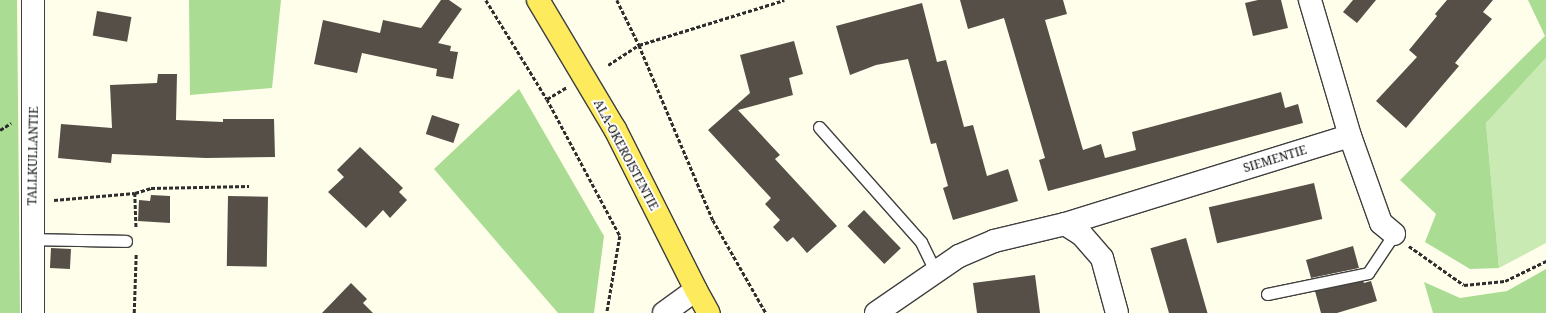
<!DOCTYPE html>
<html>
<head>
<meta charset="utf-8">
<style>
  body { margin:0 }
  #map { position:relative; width:1546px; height:313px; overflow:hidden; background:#fffeeb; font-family:"Noto Serif",serif }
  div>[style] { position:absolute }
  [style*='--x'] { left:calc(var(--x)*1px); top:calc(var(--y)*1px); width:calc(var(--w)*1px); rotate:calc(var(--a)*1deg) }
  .green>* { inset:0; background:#caeab4 }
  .forest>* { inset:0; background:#abdc93 }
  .building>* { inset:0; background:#554f48; transform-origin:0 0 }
  .path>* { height:2.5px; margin-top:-1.25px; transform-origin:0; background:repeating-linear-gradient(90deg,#2e2e2e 0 4px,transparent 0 6px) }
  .roads { filter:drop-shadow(1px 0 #3f3f3f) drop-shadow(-1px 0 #3f3f3f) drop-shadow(0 1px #3f3f3f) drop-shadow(0 -1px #3f3f3f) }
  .service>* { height:11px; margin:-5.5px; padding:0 5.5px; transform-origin:5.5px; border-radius:5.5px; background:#fff }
  .minor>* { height:22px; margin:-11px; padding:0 11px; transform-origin:11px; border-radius:11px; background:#fff }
  .tertiary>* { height:22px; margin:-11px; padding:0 11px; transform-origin:11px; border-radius:11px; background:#fff }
  .primary>* { height:22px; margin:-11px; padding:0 11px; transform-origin:11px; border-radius:11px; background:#feea5d }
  span { translate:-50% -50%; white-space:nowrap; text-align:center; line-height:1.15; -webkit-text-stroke:4px #fff; paint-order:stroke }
  .street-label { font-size:12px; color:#0c0c0c }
</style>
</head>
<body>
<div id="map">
  <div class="green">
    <i style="clip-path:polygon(1546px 58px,1546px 243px,1499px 268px,1486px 123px)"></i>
  </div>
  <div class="forest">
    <i style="clip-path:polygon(0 0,17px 0,20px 313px,0 313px)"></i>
    <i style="clip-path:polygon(189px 0,281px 0,272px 88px,190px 95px)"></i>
    <i style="clip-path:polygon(1528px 0,1546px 0,1546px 58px,1486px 123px,1499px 268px,1470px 269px,1425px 242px,1436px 214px,1400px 180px,1545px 36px)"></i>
    <i style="clip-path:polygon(519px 89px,604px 236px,594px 313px,558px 313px,434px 169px)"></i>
    <i style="clip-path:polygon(1546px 269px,1546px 313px,1433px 313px,1424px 282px,1460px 298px,1507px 291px)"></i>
  </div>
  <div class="building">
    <i style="clip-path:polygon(441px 0,449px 0,462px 9px,438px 43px,451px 46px,450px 51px,458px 52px,453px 79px,436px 76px,437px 69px,362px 53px,357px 73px,314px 64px,323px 20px,380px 33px,383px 20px,421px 28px)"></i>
    <i style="clip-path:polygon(960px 0,1063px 0,1067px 14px,1045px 20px,1083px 150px,1101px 144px,1105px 158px,1136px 150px,1132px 132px,1281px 92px,1285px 108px,1298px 104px,1303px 123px,1048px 191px,1039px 160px,1045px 158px,1004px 18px,968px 29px)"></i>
    <i style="clip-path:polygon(1258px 0,1281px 0,1288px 28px,1253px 36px,1245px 3px)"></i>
    <i style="clip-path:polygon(1353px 0,1376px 0,1357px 23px,1343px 12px)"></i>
    <i style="clip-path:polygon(1447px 0,1493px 0,1483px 12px,1492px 19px,1455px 63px,1459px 66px,1406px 128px,1376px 101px,1417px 57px,1409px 50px,1437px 16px,1435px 14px)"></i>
    <i style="clip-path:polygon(922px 3px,937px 62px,946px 60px,964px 127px,973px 125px,987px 176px,1008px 169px,1018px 201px,953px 220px,943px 188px,948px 186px,936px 143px,931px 144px,908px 59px,876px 65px,850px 75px,836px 26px)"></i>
    <i style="left:97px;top:11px;width:35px;height:25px;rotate:10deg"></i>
    <i style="clip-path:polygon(794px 41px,803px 74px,789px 78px,793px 95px,738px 110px,780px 155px,775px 159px,837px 226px,807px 253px,793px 237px,787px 242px,773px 227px,780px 220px,765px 204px,771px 198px,708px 130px,750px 93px,740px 55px)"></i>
    <i style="clip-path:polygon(158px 74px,177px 74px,176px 120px,223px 122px,223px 119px,274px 119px,275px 157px,206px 158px,112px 154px,111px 163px,58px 158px,61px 124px,112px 128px,110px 85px,157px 83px)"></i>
    <i style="left:432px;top:115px;width:29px;height:20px;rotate:18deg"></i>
    <i style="clip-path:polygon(360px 147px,403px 188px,399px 192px,407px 200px,390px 218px,383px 210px,366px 228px,328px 192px,344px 177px,337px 170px)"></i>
    <i style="left:1314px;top:183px;width:37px;height:108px;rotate:77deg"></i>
    <i style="clip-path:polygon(151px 195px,170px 196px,170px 223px,138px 221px,139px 200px,150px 201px)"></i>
    <i style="left:228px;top:196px;width:40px;height:70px;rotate:1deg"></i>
    <i style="left:864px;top:210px;width:53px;height:23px;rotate:46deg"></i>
    <i style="left:1186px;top:238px;width:78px;height:37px;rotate:74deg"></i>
    <i style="clip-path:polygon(1353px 246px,1359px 268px,1311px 278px,1306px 260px)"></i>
    <i style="left:51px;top:248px;width:20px;height:20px;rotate:3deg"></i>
    <i style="clip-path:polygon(1035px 275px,1040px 313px,977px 313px,973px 283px)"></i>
    <i style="clip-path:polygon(1363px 281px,1364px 283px,1371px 281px,1377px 301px,1337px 313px,1321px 313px,1315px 291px)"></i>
    <i style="clip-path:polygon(351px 283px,367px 299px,363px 303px,373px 313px,322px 313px)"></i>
  </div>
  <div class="path">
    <i style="--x:486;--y:0;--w:116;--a:58.4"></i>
    <i style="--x:547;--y:99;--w:155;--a:61.9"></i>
    <i style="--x:620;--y:236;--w:78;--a:99.6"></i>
    <i style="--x:617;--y:0;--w:50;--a:63.9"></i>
    <i style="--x:639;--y:45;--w:190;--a:67.1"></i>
    <i style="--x:713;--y:220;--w:107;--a:60.3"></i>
    <i style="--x:608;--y:65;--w:37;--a:-33"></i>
    <i style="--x:639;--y:45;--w:152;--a:-17.2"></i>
    <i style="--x:547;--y:99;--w:23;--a:-31"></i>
    <i style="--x:0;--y:130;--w:13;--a:-32"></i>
    <i style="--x:135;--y:193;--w:35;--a:88"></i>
    <i style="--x:54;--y:200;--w:81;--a:-4.9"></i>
    <i style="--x:135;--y:193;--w:17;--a:-17"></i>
    <i style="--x:151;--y:188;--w:98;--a:-1.2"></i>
    <i style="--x:1409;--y:246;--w:67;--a:35.3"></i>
    <i style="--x:1464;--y:285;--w:41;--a:-5.6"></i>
    <i style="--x:1505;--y:281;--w:46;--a:-26"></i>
    <i style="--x:134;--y:313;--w:60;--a:-88.1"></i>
  </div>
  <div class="roads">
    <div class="service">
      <i style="--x:819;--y:127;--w:154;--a:48.4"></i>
      <i style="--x:921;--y:242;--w:32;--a:64"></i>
      <i style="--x:32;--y:239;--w:94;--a:1.2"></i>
      <i style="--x:1267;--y:294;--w:103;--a:-11.7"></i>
      <i style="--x:1368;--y:273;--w:47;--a:-56.3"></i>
    </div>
    <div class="minor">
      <i style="--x:33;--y:0;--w:313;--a:90"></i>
      <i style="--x:1350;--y:136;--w:92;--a:70.4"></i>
      <i style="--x:1381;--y:223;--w:17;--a:40"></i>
      <i style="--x:1065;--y:224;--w:298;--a:-17.2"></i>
      <i style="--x:1350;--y:136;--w:142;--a:-106.4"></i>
      <i style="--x:876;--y:313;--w:101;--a:-34.5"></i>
      <i style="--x:959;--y:256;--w:38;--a:-23"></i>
      <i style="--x:994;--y:241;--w:73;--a:-13.5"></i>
      <i style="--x:1065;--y:224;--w:20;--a:33"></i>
      <i style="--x:1082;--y:235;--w:30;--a:49"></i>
      <i style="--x:1102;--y:258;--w:57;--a:74.7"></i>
    </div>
    <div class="tertiary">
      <i style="--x:664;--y:313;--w:39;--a:-36"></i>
    </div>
    <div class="primary">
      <i style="--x:538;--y:0;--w:150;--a:59.2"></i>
      <i style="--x:615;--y:129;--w:180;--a:63.3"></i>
      <i style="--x:696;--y:290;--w:26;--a:61"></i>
    </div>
  </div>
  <div class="street-label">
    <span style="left:626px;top:155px;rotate:62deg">ALA-OKEROISTENTIE</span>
    <span style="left:33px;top:156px;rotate:-89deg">TALLKULLANTIE</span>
    <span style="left:1275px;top:159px;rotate:-17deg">SIEMENTIE</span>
  </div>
</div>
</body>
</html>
